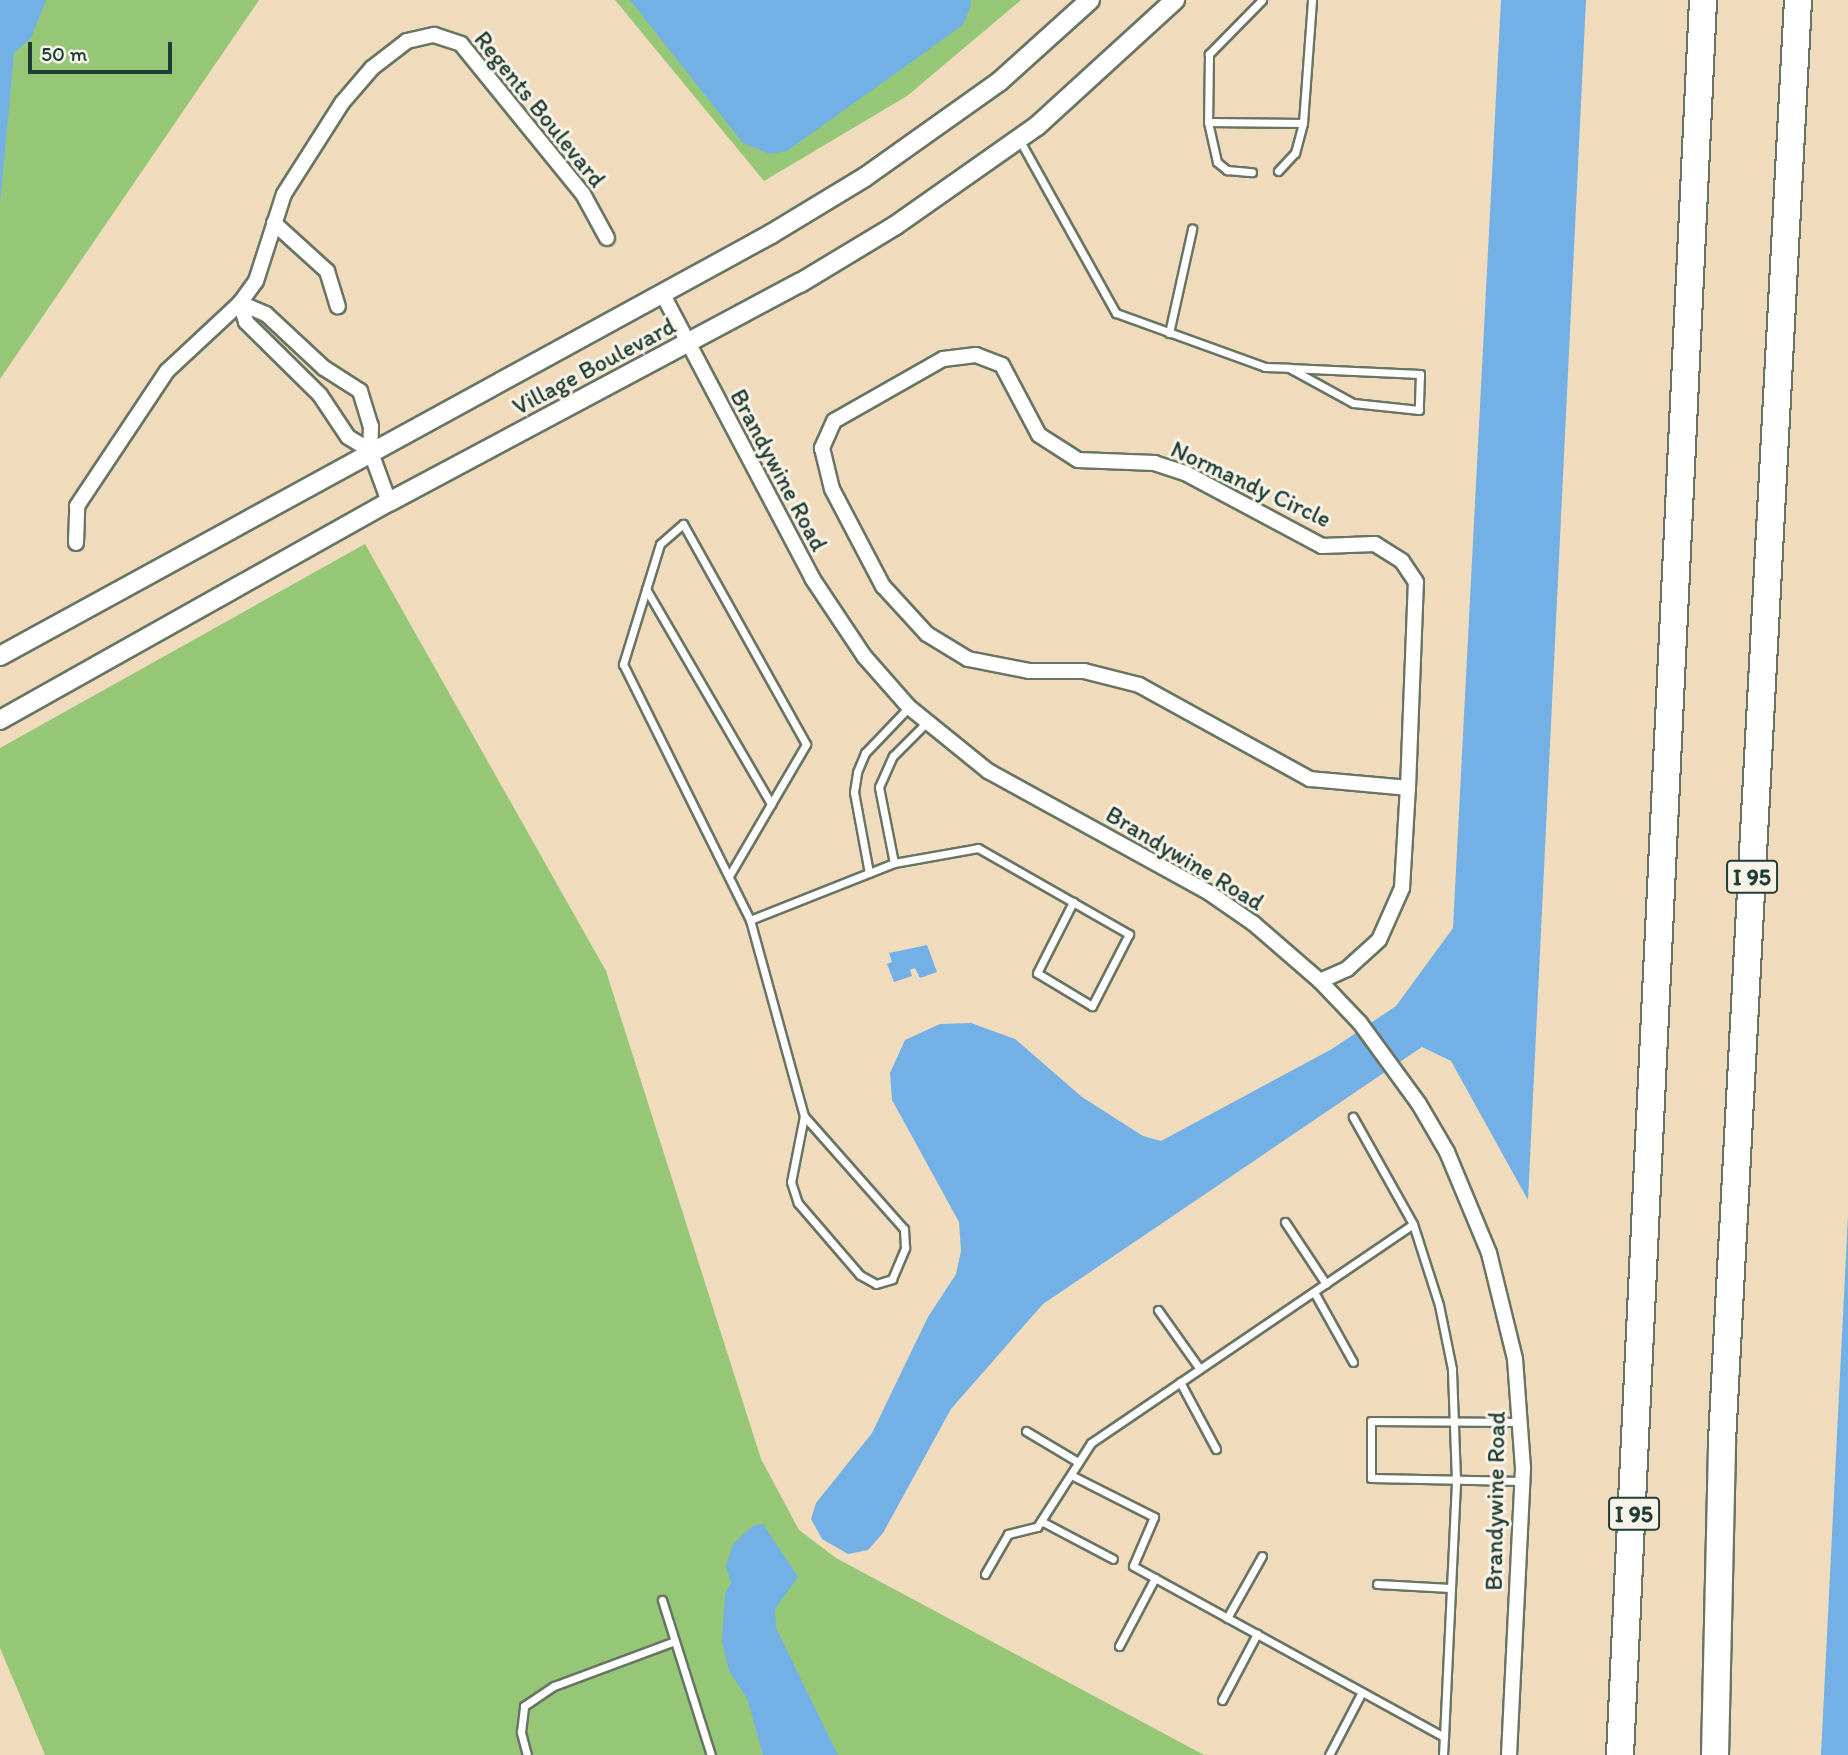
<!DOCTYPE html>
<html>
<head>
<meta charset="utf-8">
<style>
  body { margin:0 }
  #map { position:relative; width:1848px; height:1755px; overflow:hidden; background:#f0dcbc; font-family:Itim,sans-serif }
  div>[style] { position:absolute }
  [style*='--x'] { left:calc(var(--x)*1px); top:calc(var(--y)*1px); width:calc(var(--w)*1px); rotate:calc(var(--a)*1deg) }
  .green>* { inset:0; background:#95c777 }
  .water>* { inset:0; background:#73b0e5 }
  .roads { filter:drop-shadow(2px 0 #687564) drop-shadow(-2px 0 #687564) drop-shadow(0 2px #687564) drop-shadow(0 -2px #687564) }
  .service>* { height:7px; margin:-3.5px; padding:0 3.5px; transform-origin:3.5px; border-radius:3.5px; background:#fff }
  .minor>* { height:14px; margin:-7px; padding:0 7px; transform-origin:7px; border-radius:7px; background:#fff }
  .tertiary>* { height:18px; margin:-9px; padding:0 9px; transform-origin:9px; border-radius:9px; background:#fff }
  .motorway>* { height:26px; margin:-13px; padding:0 13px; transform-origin:13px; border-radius:13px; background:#fff }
  span { translate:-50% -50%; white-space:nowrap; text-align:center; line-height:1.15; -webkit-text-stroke:6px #f7f3e8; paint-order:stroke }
  .shield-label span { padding:2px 5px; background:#f7f3e8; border:2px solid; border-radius:5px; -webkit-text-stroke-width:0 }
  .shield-label { font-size:23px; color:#1f3d34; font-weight:700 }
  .street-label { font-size:24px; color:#1f3d34 }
  .scale { position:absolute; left:28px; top:42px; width:144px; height:32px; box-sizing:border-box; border:4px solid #1f3d34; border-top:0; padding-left:9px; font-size:21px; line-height:24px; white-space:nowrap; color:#1f3d34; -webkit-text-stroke:5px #f7f3e8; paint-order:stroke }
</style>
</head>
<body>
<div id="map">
  <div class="green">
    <i style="clip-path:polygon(0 0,259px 0,0 379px)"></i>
    <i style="clip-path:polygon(615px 0,1021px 0,907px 96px,764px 181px)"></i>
    <i style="clip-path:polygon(365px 544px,606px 971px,761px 1459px,799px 1530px,836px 1558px,1204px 1755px,45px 1755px,0 1648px,0 748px)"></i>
  </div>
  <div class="water">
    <i style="clip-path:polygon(0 0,46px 0,31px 38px,14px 53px,0 204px)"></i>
    <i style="clip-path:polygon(630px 0,970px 0,971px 5px,963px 25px,787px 151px,770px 154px,743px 143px)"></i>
    <i style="clip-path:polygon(1501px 0,1586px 0,1528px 1200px,1451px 1061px,1422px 1047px,1043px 1304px,951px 1409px,883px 1533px,868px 1550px,848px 1554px,822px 1539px,811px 1519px,816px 1503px,872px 1433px,928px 1317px,956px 1274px,961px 1251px,959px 1222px,892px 1100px,890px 1073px,905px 1040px,940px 1024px,971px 1023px,1015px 1039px,1082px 1097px,1143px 1136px,1161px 1141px,1332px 1049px,1396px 1006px,1453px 928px)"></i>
    <i style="clip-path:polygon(927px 945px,937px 972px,920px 978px,915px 968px,910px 970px,912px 976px,894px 982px,887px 964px,892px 962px,889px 953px)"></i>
    <i style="clip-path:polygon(1848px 1215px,1848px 1755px,1821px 1755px,1830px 1574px)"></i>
    <i style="clip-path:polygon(763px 1524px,798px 1577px,775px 1609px,776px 1628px,838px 1755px,763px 1755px,747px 1698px,729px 1671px,722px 1641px,725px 1594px,731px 1583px,726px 1566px,733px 1544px,753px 1526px)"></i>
  </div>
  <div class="roads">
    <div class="service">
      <i style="--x:1262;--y:0;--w:76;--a:134.5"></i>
      <i style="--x:1209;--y:54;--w:68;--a:90.8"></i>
      <i style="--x:1208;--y:122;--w:95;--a:0.6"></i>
      <i style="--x:1303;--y:123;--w:123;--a:-85.8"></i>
      <i style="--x:1208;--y:122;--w:41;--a:77.3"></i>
      <i style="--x:1217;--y:162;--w:13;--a:39"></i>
      <i style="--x:1227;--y:170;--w:25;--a:5"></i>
      <i style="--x:1019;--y:139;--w:199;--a:60.9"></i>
      <i style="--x:1116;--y:313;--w:158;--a:19.9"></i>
      <i style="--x:1265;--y:367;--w:24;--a:2"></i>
      <i style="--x:1289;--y:368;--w:131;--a:2.6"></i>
      <i style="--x:1420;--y:374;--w:36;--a:92"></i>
      <i style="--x:1419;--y:410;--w:66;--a:-173.9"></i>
      <i style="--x:1353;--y:403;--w:73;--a:-151.3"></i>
      <i style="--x:1278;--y:171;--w:25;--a:-47"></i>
      <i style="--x:1295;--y:153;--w:31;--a:-75"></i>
      <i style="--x:1169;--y:333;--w:107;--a:-77.5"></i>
      <i style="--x:646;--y:589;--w:249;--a:59.8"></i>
      <i style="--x:894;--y:863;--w:77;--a:-101.2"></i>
      <i style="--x:879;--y:787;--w:34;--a:-66"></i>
      <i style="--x:893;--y:756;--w:47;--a:-45"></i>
      <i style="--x:869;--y:873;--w:82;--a:-100.5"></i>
      <i style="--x:854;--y:792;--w:20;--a:-81"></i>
      <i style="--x:857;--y:772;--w:21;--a:-67"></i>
      <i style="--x:865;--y:753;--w:64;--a:-46.3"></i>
      <i style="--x:729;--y:876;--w:153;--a:-59.7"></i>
      <i style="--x:806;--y:744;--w:252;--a:-119.2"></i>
      <i style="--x:683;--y:524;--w:30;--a:139"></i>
      <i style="--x:660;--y:544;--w:126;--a:107.1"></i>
      <i style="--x:623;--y:664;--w:286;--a:63.6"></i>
      <i style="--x:804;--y:1116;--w:67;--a:101.1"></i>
      <i style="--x:791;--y:1182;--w:22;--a:72"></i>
      <i style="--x:798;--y:1203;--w:95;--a:49.3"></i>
      <i style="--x:860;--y:1275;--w:18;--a:29"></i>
      <i style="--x:876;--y:1284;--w:17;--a:-17"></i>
      <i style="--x:892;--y:1279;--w:34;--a:-67"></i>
      <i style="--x:905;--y:1248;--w:19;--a:-93"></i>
      <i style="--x:904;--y:1229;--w:151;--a:-131.5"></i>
      <i style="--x:804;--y:1116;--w:203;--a:-105.4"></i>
      <i style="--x:750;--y:920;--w:155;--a:-21.6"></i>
      <i style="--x:894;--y:863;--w:85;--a:-10.1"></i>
      <i style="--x:978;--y:848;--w:174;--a:29.7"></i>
      <i style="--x:1129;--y:934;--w:81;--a:117.2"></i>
      <i style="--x:1092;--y:1006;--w:64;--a:-149"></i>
      <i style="--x:1037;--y:973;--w:80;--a:-63.1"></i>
      <i style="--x:1285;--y:1222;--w:74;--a:56.5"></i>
      <i style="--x:1314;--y:1292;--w:80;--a:60.9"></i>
      <i style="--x:1158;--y:1310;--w:72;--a:54.6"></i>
      <i style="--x:1180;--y:1382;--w:76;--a:61.8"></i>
      <i style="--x:1522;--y:1422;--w:151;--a:-179.6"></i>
      <i style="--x:1371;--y:1421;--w:57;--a:90"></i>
      <i style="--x:1371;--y:1478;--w:151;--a:1.1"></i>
      <i style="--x:1026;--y:1431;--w:61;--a:30.8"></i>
      <i style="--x:1071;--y:1475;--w:93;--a:26.8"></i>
      <i style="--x:1154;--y:1517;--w:53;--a:113.2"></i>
      <i style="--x:1133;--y:1566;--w:355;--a:28.8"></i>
      <i style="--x:1444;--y:1737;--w:257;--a:-87.3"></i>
      <i style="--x:1456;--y:1480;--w:111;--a:-92.1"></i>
      <i style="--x:1452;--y:1369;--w:65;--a:-101.5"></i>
      <i style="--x:1439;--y:1305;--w:85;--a:-107.8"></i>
      <i style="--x:1413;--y:1224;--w:123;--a:-119.3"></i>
      <i style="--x:1041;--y:1521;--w:81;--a:27.8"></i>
      <i style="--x:985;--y:1574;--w:46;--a:-60.1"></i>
      <i style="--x:1008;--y:1534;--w:30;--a:-14"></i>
      <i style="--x:1037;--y:1527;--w:100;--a:-57.3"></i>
      <i style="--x:1091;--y:1443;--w:389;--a:-34.2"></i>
      <i style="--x:1377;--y:1584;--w:74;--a:3.1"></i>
      <i style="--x:662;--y:1600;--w:163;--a:72.5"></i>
      <i style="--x:1227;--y:1618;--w:71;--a:-60.6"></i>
      <i style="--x:1119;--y:1646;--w:77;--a:-62.1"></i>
      <i style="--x:1222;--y:1700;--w:75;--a:-62.1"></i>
      <i style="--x:527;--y:1755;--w:24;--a:-105"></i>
      <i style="--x:521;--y:1732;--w:26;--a:-83"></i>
      <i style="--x:524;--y:1706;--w:36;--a:-34"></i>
      <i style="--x:554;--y:1686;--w:129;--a:-20.4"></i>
      <i style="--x:1329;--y:1755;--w:71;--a:-62.4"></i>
      <i style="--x:1443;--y:1755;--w:18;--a:-87"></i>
    </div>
    <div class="minor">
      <i style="--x:274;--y:223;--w:72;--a:42.2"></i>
      <i style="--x:327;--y:271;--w:37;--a:73"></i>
      <i style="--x:662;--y:293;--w:322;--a:62.2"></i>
      <i style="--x:812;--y:578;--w:94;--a:56.3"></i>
      <i style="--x:864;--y:656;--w:68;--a:48.6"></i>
      <i style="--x:909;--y:707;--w:102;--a:39"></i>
      <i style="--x:988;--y:771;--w:251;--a:28.8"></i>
      <i style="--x:1208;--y:892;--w:55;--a:34.6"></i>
      <i style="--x:1253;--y:923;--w:89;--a:40.9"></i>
      <i style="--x:1320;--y:981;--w:58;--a:46.4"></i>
      <i style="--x:1360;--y:1023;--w:100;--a:53.9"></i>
      <i style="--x:1419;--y:1104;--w:56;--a:59.7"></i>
      <i style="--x:1447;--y:1152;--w:109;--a:67.4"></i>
      <i style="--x:1489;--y:1253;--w:109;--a:76.2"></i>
      <i style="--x:1515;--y:1359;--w:110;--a:85.8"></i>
      <i style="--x:1523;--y:1469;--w:286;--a:92.8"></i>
      <i style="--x:240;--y:303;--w:28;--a:23"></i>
      <i style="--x:266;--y:314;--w:79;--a:43"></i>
      <i style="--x:324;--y:368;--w:43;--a:32.6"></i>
      <i style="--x:360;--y:391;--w:37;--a:73"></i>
      <i style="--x:371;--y:426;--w:24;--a:92"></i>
      <i style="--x:370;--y:450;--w:55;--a:69.9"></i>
      <i style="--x:240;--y:303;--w:20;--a:72"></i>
      <i style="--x:246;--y:322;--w:104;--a:44.6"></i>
      <i style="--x:320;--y:395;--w:50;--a:56.3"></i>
      <i style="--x:348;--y:437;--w:26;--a:31"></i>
      <i style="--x:76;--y:543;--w:37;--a:-88"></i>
      <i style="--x:77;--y:506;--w:162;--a:-56.3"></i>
      <i style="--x:167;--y:371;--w:100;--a:-43"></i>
      <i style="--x:240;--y:303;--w:27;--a:-54"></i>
      <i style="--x:256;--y:281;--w:91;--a:-72.2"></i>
      <i style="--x:284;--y:194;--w:108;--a:-57.5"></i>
      <i style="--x:342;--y:103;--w:46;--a:-49.4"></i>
      <i style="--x:372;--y:68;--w:44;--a:-37.6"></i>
      <i style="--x:407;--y:41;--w:28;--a:-13"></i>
      <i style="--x:434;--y:35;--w:28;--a:18"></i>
      <i style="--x:461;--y:44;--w:193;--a:50.9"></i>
      <i style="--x:583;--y:194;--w:50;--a:61.4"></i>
      <i style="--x:1320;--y:981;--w:30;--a:-24"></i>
      <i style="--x:1347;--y:969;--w:43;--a:-42.2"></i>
      <i style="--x:1379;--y:940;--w:57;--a:-66.1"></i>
      <i style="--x:1402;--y:888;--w:100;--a:-86.6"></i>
      <i style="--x:1408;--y:788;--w:206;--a:-87.8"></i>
      <i style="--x:1416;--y:582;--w:25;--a:-124"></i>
      <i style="--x:1402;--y:561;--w:32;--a:-148"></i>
      <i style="--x:1375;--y:544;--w:53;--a:177.8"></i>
      <i style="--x:1322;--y:546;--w:155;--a:-151.9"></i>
      <i style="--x:1185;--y:473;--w:32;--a:-162"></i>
      <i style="--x:1155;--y:463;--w:77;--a:-177.8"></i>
      <i style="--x:1078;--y:460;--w:46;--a:-147.3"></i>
      <i style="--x:1039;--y:435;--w:79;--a:-117.9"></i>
      <i style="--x:1002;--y:365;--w:28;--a:-159"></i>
      <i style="--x:976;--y:355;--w:33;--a:173"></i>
      <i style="--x:943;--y:359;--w:125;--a:150.4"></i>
      <i style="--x:834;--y:421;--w:30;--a:114"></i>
      <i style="--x:822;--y:448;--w:42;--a:76.3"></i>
      <i style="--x:832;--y:489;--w:110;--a:62.3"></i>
      <i style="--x:883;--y:586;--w:65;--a:47.5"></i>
      <i style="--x:927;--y:634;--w:48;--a:31.4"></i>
      <i style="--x:968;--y:659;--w:62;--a:11.1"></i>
      <i style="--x:1029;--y:671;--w:55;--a:0"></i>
      <i style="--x:1084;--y:671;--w:57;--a:14.3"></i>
      <i style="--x:1139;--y:685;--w:195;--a:28.8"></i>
      <i style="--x:1310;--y:779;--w:98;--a:5.2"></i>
    </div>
    <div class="tertiary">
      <i style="--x:0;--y:656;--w:879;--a:-28.69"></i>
      <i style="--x:771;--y:234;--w:110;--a:-31.2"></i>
      <i style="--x:865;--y:177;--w:166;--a:-35.4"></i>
      <i style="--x:1000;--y:81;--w:121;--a:-42"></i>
      <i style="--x:0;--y:720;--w:446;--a:-29.3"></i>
      <i style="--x:389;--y:502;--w:466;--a:-28.1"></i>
      <i style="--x:800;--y:283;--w:112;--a:-31.1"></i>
      <i style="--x:896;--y:225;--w:172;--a:-35.1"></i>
      <i style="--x:1037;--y:126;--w:187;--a:-42.4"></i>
    </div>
    <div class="motorway">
      <i style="--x:1620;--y:1755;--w:1757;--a:-87.29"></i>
      <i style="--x:1715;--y:1755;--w:314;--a:-88.7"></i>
      <i style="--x:1722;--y:1441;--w:1443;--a:-86.98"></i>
    </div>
  </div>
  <div class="shield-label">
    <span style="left:1752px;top:877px">I 95</span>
    <span style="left:1634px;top:1514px">I 95</span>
  </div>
  <div class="street-label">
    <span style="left:540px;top:109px;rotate:51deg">Regents Boulevard</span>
    <span style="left:594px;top:366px;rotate:-28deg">Village Boulevard</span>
    <span style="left:779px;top:470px;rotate:62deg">Brandywine Road</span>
    <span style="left:1251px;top:484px;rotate:25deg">Normandy Circle</span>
    <span style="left:1185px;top:858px;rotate:31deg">Brandywine Road</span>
    <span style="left:1495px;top:1501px;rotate:-89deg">Brandywine Road</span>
  </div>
  <div class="scale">50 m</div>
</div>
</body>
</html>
